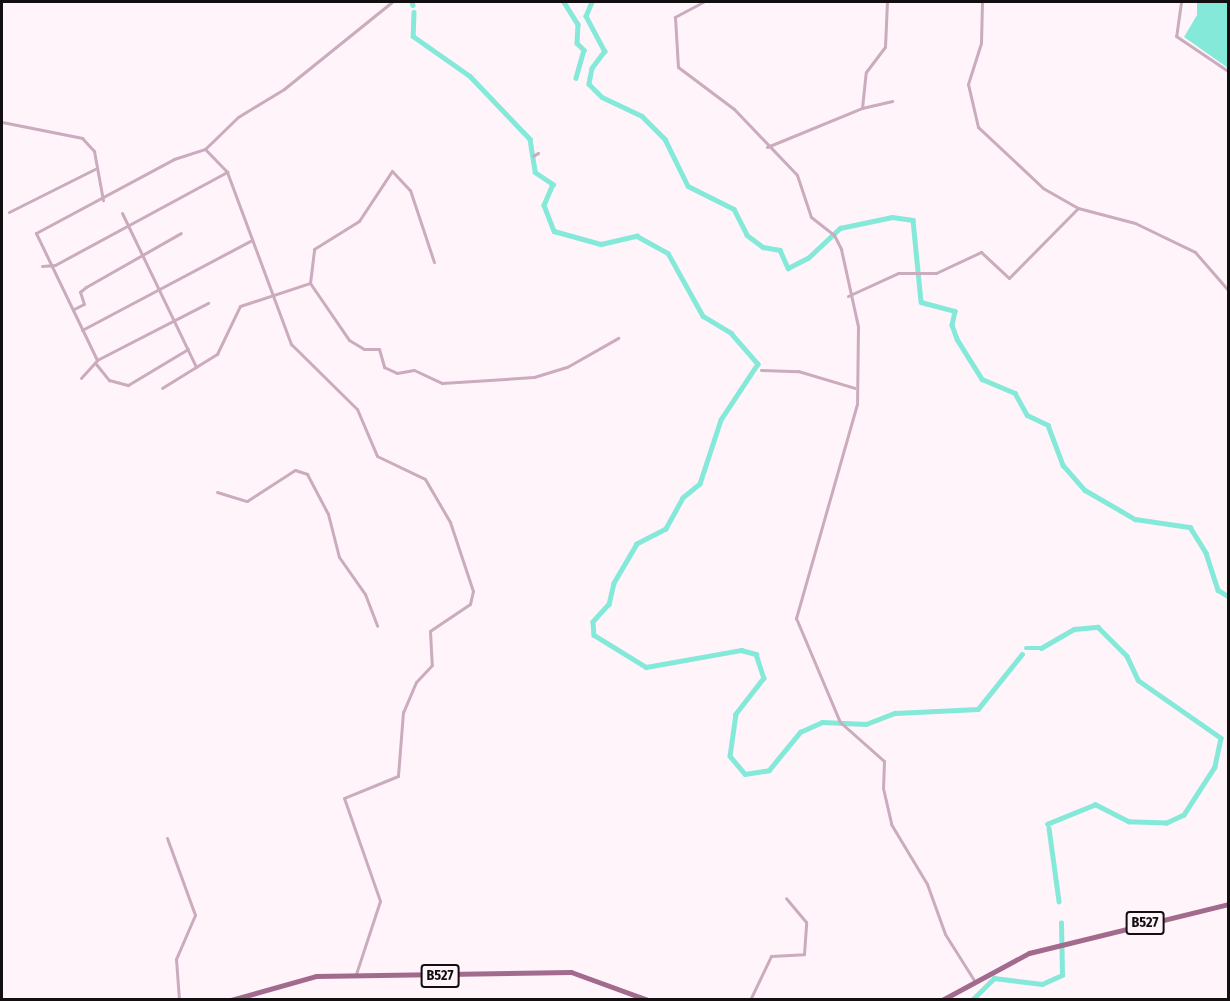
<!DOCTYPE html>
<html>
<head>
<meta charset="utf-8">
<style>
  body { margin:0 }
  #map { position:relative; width:1230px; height:1001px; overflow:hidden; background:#fff4fa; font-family:"Fira Sans Condensed",sans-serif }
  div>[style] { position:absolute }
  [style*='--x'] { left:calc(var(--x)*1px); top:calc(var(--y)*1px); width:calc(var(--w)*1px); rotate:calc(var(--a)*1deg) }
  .water>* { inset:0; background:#84e9d9 }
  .canal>* { height:4.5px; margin:-2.25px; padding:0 2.25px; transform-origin:2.25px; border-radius:2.25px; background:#84e9d9 }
  .street>* { height:3px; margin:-1.5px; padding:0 1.5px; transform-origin:1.5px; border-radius:1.5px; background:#cbabbe }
  .primary>* { height:5px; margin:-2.5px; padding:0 2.5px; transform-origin:2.5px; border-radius:2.5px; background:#a26b8e }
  span { translate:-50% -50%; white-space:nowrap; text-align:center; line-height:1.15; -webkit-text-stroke:6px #fff4fa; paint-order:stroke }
  .shield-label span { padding:2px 4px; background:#fff4fa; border:2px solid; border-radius:4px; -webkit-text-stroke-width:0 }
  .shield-label { font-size:14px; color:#130f11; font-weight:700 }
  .frame { position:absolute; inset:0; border:3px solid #130f11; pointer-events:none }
</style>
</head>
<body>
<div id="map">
  <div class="water">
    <i style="clip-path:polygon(1197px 2px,1228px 2px,1228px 68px,1184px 37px,1197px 15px)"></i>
  </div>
  <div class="canal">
    <i style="--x:412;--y:2;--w:3;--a:72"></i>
    <i style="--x:564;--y:2;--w:26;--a:58"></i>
    <i style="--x:578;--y:24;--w:19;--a:93"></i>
    <i style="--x:577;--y:43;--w:10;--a:45"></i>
    <i style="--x:584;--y:50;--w:29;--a:106"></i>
    <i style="--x:592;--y:2;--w:15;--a:113"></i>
    <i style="--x:586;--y:16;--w:40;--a:62"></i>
    <i style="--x:605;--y:51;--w:21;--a:127"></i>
    <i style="--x:592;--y:68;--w:16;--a:101"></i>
    <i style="--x:589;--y:84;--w:18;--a:45"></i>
    <i style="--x:602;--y:97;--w:44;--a:25.4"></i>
    <i style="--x:642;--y:116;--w:33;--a:45"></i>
    <i style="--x:665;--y:139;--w:52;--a:63.9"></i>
    <i style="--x:688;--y:186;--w:51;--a:26.6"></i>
    <i style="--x:734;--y:209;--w:29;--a:63"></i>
    <i style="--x:747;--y:235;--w:20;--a:37"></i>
    <i style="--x:763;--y:247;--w:17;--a:10"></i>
    <i style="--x:780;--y:250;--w:20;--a:66"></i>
    <i style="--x:788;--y:268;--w:22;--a:-27"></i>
    <i style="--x:808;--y:258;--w:44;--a:-43.2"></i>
    <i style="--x:840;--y:228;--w:53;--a:-11.9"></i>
    <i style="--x:892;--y:217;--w:21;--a:8"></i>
    <i style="--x:913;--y:220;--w:82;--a:84.4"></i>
    <i style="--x:921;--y:302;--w:35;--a:15"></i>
    <i style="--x:955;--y:311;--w:14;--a:102"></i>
    <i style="--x:952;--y:325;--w:15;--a:70"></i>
    <i style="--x:957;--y:339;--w:47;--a:58"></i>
    <i style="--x:982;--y:379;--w:36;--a:23"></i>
    <i style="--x:1015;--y:393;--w:25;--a:61"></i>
    <i style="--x:1027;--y:415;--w:23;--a:25"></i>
    <i style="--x:1048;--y:425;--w:43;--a:69.4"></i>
    <i style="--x:1063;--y:465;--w:33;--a:49"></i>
    <i style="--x:1085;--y:490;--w:58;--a:30.1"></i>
    <i style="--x:1135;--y:519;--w:56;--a:8.3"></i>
    <i style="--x:1190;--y:527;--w:31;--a:58"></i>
    <i style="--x:1206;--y:553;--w:39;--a:72"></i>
    <i style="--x:1218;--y:590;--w:12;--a:31"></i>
    <i style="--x:414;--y:12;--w:24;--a:92"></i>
    <i style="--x:413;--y:36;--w:70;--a:35.1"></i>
    <i style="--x:470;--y:76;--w:87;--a:46.4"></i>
    <i style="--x:530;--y:139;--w:33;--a:81"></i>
    <i style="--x:535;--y:172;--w:22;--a:34"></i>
    <i style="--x:553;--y:184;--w:23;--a:113"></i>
    <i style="--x:544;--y:205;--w:28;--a:69"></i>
    <i style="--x:554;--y:231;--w:49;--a:15.5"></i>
    <i style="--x:601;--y:244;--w:37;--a:-13"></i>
    <i style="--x:637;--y:236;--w:35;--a:29"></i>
    <i style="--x:668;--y:253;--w:72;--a:60.9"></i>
    <i style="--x:703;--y:316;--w:33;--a:31"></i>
    <i style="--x:731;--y:333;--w:41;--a:48.9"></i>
    <i style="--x:758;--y:364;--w:67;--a:123.5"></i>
    <i style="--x:721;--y:420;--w:67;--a:108.2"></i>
    <i style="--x:700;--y:484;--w:22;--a:141"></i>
    <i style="--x:683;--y:498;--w:35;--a:119"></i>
    <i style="--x:666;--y:529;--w:33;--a:153"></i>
    <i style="--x:637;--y:544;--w:45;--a:120.5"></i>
    <i style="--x:614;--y:583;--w:22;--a:103"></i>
    <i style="--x:609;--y:604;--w:24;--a:132"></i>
    <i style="--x:593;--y:622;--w:13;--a:86"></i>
    <i style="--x:594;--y:635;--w:61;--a:31.6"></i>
    <i style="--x:646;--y:667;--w:97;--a:-10.1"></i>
    <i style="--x:741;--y:650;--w:16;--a:15"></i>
    <i style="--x:756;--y:654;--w:25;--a:72"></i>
    <i style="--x:764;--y:678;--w:46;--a:127.9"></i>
    <i style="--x:736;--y:714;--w:42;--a:98.1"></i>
    <i style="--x:730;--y:756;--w:23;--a:50"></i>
    <i style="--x:745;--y:774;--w:24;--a:-9"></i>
    <i style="--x:769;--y:770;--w:49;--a:-50.8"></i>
    <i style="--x:800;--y:732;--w:24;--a:-24"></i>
    <i style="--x:822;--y:722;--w:44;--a:2.6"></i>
    <i style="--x:866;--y:724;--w:31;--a:-21"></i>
    <i style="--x:895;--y:713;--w:83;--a:-2.8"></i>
    <i style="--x:978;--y:709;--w:70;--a:-51.3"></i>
    <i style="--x:1026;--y:648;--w:15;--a:0"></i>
    <i style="--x:1041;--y:648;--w:38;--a:-30"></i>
    <i style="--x:1074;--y:629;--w:24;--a:-5"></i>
    <i style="--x:1098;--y:627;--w:41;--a:45"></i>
    <i style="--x:1127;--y:656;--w:26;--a:65"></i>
    <i style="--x:1138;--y:680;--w:101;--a:34.9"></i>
    <i style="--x:1221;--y:738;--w:30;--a:102"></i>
    <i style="--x:1215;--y:767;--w:57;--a:122.9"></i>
    <i style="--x:1184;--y:815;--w:19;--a:155"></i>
    <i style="--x:1167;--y:823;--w:38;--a:-178"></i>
    <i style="--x:1129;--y:822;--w:38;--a:-153"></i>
    <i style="--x:1095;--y:805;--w:51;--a:158"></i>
    <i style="--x:1049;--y:828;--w:74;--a:82.2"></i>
    <i style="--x:972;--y:1000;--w:31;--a:-45"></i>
    <i style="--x:994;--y:978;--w:48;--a:7.1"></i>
    <i style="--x:1042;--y:984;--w:22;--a:-24"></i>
    <i style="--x:1062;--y:975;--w:52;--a:-91.1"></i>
  </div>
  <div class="street">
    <i style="--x:703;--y:2;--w:32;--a:152"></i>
    <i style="--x:675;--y:17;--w:50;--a:86.6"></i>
    <i style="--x:678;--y:67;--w:70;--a:36.9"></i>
    <i style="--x:734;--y:109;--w:91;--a:46.3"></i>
    <i style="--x:797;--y:175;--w:44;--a:71.6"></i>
    <i style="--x:811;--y:217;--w:29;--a:38"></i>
    <i style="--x:834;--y:235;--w:16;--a:63"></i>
    <i style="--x:841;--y:249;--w:79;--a:77.6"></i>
    <i style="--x:858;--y:326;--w:78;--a:90.7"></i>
    <i style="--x:857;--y:404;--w:223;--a:105.9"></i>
    <i style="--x:796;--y:618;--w:113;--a:67.1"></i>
    <i style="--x:840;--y:722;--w:59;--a:41.6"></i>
    <i style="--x:884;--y:761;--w:27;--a:92"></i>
    <i style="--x:883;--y:788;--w:37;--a:77"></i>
    <i style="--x:891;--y:824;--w:70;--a:59"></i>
    <i style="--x:927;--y:884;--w:53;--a:70.2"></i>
    <i style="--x:945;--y:934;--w:54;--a:57.8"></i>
    <i style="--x:1181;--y:2;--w:34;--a:98"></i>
    <i style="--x:1176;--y:36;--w:63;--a:33.9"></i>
    <i style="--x:1227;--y:2;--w:1;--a:45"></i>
    <i style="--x:862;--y:108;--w:31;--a:-13"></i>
    <i style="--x:2;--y:122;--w:82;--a:11.3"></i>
    <i style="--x:82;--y:138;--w:18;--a:47"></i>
    <i style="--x:94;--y:151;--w:50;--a:79.6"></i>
    <i style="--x:767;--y:147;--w:103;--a:-22.3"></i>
    <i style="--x:862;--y:108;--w:36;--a:-84"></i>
    <i style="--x:866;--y:72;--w:31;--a:-53"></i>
    <i style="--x:885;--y:47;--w:45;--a:-87.5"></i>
    <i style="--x:205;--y:149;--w:46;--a:-44.1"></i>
    <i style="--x:238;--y:117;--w:54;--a:-31.3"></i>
    <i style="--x:284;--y:89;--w:139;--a:-38.9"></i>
    <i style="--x:533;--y:156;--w:6;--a:-31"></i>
    <i style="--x:1078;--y:208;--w:59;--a:14.7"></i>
    <i style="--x:1135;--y:223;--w:67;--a:25.8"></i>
    <i style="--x:1195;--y:252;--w:50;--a:49"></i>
    <i style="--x:9;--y:212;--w:96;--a:-26.6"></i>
    <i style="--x:122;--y:213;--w:171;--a:64.3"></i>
    <i style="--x:42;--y:266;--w:13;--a:-4"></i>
    <i style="--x:55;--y:265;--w:196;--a:-28.4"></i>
    <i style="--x:310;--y:283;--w:69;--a:55.6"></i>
    <i style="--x:349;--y:340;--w:17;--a:31"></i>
    <i style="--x:364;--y:349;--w:15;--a:0"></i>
    <i style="--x:379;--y:349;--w:19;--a:74"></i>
    <i style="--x:384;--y:367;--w:14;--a:25"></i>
    <i style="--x:397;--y:373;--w:17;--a:-10"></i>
    <i style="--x:414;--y:370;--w:31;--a:25"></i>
    <i style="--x:442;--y:383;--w:92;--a:-3.7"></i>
    <i style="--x:534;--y:377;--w:34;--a:-17"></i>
    <i style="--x:567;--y:367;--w:59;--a:-29.6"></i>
    <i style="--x:848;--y:296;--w:55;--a:-24.7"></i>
    <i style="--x:898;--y:273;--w:38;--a:0"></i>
    <i style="--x:936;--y:273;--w:50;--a:-25"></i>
    <i style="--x:981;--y:252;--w:38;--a:43"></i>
    <i style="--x:1009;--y:278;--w:98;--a:-45.4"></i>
    <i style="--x:1078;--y:208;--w:40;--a:-150.3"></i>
    <i style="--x:1043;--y:188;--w:89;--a:-136.8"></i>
    <i style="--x:978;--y:127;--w:44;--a:-103.1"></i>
    <i style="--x:968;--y:84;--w:43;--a:-72.4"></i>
    <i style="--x:981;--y:43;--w:41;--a:-88.6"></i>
    <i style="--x:74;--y:309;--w:11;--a:-27"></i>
    <i style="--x:84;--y:304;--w:13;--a:-108"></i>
    <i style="--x:80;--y:292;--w:8;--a:-40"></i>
    <i style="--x:86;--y:287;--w:109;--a:-29.6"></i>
    <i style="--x:82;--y:330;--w:190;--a:-27.9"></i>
    <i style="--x:97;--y:360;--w:141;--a:-115.7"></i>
    <i style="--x:36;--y:233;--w:157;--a:-28.2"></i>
    <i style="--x:174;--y:159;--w:33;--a:-18"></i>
    <i style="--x:205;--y:149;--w:32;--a:46"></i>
    <i style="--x:227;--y:172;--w:184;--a:69.6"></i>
    <i style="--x:291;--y:344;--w:93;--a:44.6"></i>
    <i style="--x:357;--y:409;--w:51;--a:66.9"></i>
    <i style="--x:377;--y:456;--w:53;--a:25.6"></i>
    <i style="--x:425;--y:479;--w:50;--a:59.8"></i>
    <i style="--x:450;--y:522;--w:73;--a:71.6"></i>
    <i style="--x:473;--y:591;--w:13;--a:103"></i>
    <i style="--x:470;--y:604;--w:48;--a:146"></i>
    <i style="--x:430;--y:631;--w:34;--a:87"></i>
    <i style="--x:432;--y:665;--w:23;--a:133"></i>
    <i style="--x:416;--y:682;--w:33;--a:113"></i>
    <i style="--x:403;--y:712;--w:64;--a:94.5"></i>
    <i style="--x:398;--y:776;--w:58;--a:157.8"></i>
    <i style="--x:344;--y:798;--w:109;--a:70.7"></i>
    <i style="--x:380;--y:901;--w:77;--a:108.2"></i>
    <i style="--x:96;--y:364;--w:21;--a:51"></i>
    <i style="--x:109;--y:380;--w:20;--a:15"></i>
    <i style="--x:128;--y:385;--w:70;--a:-31"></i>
    <i style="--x:761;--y:370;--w:37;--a:2"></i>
    <i style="--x:798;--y:371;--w:59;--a:16.6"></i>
    <i style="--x:81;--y:378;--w:24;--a:-48"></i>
    <i style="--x:97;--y:360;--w:125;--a:-27.2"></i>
    <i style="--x:162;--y:388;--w:65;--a:-31.7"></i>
    <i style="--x:217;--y:354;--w:53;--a:-64.4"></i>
    <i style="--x:240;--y:306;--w:74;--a:-18.2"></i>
    <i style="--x:310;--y:283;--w:34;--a:-83"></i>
    <i style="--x:314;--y:249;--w:53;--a:-31.9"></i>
    <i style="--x:359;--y:221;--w:60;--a:-56.6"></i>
    <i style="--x:392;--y:171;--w:26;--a:47"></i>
    <i style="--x:410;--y:190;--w:76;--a:71.6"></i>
    <i style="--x:217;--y:492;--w:31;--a:17"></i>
    <i style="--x:247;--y:501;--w:57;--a:-32.9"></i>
    <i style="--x:295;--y:470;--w:13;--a:18"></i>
    <i style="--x:307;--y:474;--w:45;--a:62.3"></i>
    <i style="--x:328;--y:514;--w:44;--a:75.7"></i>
    <i style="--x:339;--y:557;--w:45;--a:54.9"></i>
    <i style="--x:365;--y:594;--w:34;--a:69"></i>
    <i style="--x:167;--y:838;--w:82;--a:70"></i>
    <i style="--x:195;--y:915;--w:48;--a:113.4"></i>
    <i style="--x:176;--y:959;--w:41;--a:85.8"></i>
    <i style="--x:750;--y:1000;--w:49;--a:-64.5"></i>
    <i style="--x:771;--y:956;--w:33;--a:-3"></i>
    <i style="--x:804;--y:954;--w:32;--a:-86"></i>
    <i style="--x:806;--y:922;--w:31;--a:-130"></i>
  </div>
  <div class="primary">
    <i style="--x:231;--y:1000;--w:88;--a:-15.8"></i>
    <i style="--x:316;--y:976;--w:255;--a:-0.9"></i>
    <i style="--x:571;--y:972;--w:82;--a:20"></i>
    <i style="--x:942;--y:1000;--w:99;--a:-28.4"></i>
    <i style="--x:1029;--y:953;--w:205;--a:-13.8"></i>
  </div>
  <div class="shield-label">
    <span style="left:1145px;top:923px">B527</span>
    <span style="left:440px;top:976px">B527</span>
  </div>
  <div class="frame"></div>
</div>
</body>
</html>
